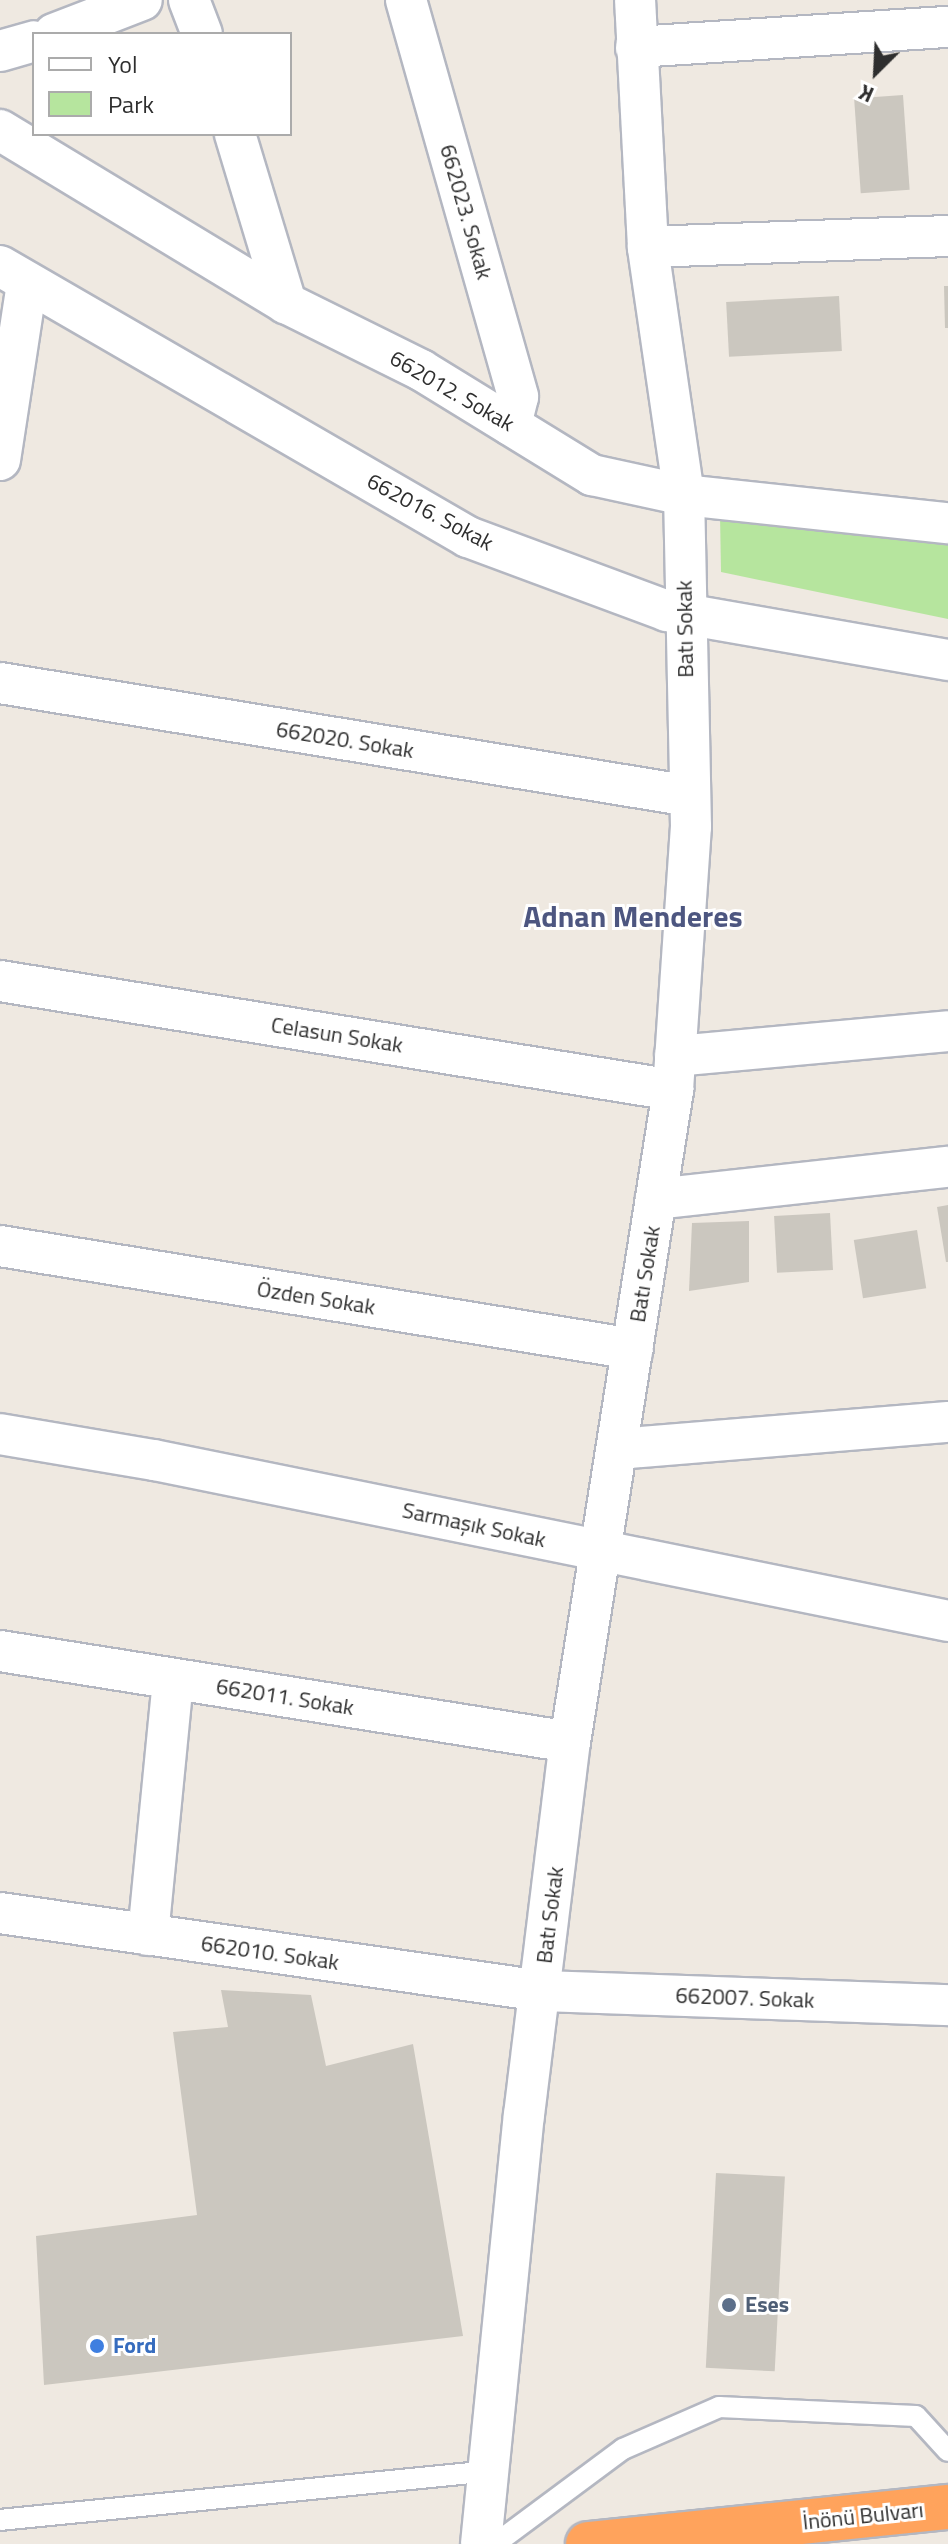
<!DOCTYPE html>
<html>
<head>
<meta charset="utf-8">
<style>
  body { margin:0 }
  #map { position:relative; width:948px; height:2544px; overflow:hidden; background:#efe9e1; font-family:"Titillium Web",sans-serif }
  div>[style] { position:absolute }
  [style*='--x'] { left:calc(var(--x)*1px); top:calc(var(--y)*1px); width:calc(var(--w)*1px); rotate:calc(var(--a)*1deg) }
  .green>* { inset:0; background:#b6e59e }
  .building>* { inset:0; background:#cbc7bf; transform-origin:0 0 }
  .roads { filter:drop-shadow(2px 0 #b4b7c1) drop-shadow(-2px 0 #b4b7c1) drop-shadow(0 2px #b4b7c1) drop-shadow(0 -2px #b4b7c1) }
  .lane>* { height:20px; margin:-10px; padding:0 10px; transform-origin:10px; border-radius:10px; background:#fff }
  .street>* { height:40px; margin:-20px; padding:0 20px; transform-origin:20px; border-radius:20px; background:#fff }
  .highway>* { height:44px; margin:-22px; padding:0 22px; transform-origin:22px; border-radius:22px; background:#ffa35c }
  .dots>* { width:22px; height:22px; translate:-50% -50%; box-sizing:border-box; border:4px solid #fff; border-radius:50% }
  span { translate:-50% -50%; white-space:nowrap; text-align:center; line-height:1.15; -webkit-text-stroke:6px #fff; paint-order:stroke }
  .street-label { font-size:22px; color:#2e2e2e }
  .service-label { font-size:22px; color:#4e5e75; font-weight:700 }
  .left { translate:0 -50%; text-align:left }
  .shop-label { font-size:22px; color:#366cbe; font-weight:700 }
  .district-label { font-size:30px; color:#4d5680; font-weight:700 }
  .legend { position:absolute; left:32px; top:32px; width:260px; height:104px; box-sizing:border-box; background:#fff; border:2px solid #ababab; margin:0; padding:10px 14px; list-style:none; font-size:24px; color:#2e2e2e }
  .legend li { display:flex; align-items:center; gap:16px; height:40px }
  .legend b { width:40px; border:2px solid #ababab }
  .north { position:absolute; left:836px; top:32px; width:80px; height:80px; -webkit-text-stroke:6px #fff; paint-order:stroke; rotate:204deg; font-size:22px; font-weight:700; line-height:32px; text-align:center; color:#2e2e2e }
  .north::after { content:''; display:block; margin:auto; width:28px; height:36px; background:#2e2e2e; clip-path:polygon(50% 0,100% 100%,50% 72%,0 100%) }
</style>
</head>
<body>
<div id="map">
  <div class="green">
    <i style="clip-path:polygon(720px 514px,948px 541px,948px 619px,721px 572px)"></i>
  </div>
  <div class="building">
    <i style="left:903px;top:95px;width:95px;height:49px;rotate:86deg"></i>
    <i style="clip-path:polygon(944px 286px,948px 286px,948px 328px,945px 328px)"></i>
    <i style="left:839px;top:296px;width:55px;height:113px;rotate:87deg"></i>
    <i style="clip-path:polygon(948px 1205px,948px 1262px,946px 1262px,937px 1207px)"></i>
    <i style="left:830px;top:1213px;width:57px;height:56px;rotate:87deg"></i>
    <i style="clip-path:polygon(749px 1221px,749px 1282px,689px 1291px,692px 1223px)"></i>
    <i style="left:917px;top:1230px;width:59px;height:64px;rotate:81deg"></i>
    <i style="clip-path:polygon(221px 1990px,311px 1995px,326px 2066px,413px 2044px,463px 2336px,44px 2385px,36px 2236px,197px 2215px,173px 2032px,228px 2027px)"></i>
    <i style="left:716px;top:2173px;width:69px;height:195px;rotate:3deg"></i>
  </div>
  <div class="roads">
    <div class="lane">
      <i style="--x:0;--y:2520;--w:490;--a:-5.7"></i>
      <i style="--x:495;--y:2544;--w:159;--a:-36.6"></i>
      <i style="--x:623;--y:2449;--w:105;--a:-23.6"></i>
      <i style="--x:719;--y:2407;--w:197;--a:2.6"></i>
      <i style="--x:916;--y:2416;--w:47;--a:47.6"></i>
    </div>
    <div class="street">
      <i style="--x:189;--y:0;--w:36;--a:69"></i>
      <i style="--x:406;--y:0;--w:412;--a:74.2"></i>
      <i style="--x:518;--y:397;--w:29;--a:104"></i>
      <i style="--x:54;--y:34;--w:94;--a:-21.1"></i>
      <i style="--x:636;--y:47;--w:313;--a:-3.7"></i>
      <i style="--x:0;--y:51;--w:35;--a:-16"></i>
      <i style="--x:0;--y:130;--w:334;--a:31.2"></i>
      <i style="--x:286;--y:303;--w:151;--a:26.4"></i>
      <i style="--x:421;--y:370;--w:201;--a:31.6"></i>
      <i style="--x:592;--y:475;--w:94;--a:12.3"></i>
      <i style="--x:684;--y:495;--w:265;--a:6.1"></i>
      <i style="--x:235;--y:134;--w:177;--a:73.2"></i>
      <i style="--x:648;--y:247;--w:300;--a:-2.1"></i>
      <i style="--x:0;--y:266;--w:541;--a:30.07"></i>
      <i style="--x:468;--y:537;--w:212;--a:20.4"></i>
      <i style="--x:667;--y:611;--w:285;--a:9.9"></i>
      <i style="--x:0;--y:460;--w:179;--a:-81.3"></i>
      <i style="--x:0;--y:683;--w:699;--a:9.3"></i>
      <i style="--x:0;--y:981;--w:682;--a:9.2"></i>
      <i style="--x:675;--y:1056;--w:274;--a:-5.2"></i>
      <i style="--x:656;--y:1199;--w:294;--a:-6.3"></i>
      <i style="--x:0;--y:1246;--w:641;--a:9.24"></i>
      <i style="--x:0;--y:1434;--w:156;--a:9.6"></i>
      <i style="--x:154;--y:1460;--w:810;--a:11.46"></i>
      <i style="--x:618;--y:1449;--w:331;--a:-4.7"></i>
      <i style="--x:0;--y:1651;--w:577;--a:9.07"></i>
      <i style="--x:0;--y:1913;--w:547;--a:8.2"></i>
      <i style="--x:541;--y:1991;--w:407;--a:2"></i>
      <i style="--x:148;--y:1935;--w:256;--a:-84.4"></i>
      <i style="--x:481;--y:2544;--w:431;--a:-84.3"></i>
      <i style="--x:524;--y:2115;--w:376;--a:-83"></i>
      <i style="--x:570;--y:1742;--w:660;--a:-81.02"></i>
      <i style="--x:673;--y:1090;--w:264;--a:-86.1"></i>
      <i style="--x:691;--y:827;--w:332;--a:-91.2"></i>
      <i style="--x:684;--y:495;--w:251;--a:-98.3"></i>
      <i style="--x:648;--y:247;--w:247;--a:-93"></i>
    </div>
    <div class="highway">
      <i style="--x:588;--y:2544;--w:362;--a:-5.9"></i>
    </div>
  </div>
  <div class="dots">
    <i style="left:729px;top:2305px;background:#5c6f8a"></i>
    <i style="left:97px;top:2346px;background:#3f7fe0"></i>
  </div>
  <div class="street-label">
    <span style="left:466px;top:212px;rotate:74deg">662023. Sokak</span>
    <span style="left:452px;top:391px;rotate:30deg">662012. Sokak</span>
    <span style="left:430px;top:512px;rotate:28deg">662016. Sokak</span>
    <span style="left:685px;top:629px;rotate:-91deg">Batı Sokak</span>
    <span style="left:345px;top:740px;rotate:9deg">662020. Sokak</span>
    <span style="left:337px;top:1035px;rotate:9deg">Celasun Sokak</span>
    <span style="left:645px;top:1274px;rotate:-81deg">Batı Sokak</span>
    <span style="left:316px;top:1298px;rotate:9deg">Özden Sokak</span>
    <span style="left:474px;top:1525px;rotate:12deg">Sarmaşık Sokak</span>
    <span style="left:285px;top:1697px;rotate:9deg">662011. Sokak</span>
    <span style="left:550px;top:1915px;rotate:-83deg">Batı Sokak</span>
    <span style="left:270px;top:1953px;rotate:8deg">662010. Sokak</span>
    <span style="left:745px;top:1998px;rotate:2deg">662007. Sokak</span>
    <span style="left:863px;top:2516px;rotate:-6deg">İnönü Bulvarı</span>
  </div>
  <div class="service-label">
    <span class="left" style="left:745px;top:2305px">Eses</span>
  </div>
  <div class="shop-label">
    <span class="left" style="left:113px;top:2346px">Ford</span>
  </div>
  <div class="district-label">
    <span style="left:633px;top:916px">Adnan Menderes</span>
  </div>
  <ul class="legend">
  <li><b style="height:10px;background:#fff"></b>Yol</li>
  <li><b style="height:22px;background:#b6e59e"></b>Park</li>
  </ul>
  <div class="north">K</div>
</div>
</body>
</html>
